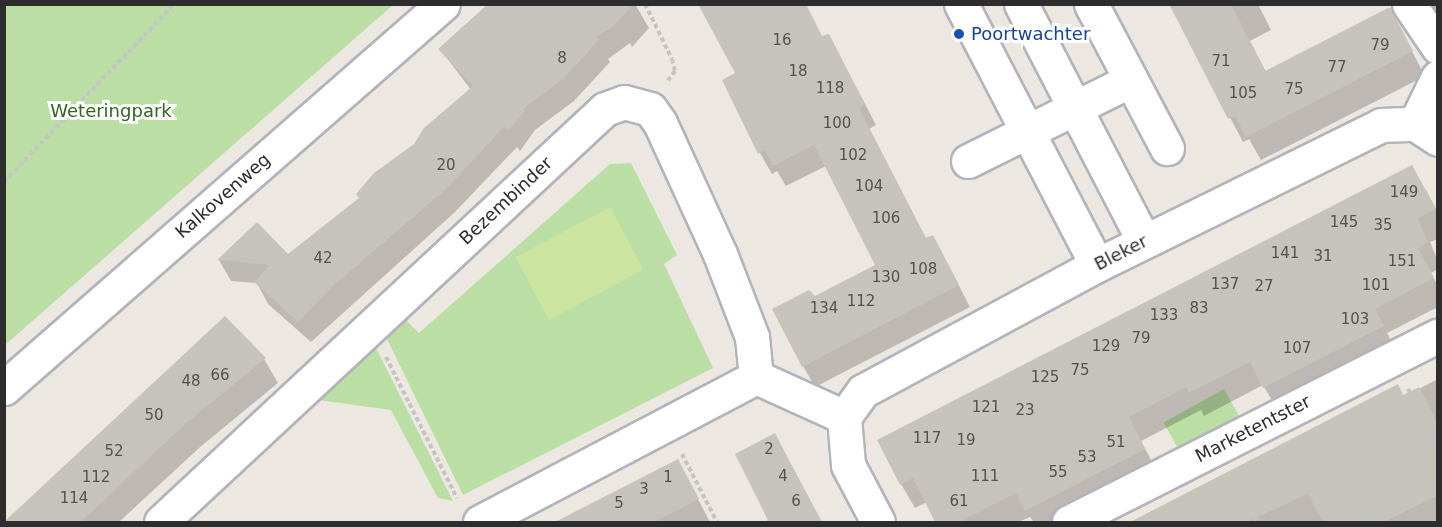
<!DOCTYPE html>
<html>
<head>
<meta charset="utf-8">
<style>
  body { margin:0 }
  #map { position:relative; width:1442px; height:527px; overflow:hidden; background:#ede7e1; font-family:"DejaVu Sans",sans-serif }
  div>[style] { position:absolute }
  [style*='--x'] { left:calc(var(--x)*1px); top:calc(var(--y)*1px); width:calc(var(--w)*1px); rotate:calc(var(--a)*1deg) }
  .green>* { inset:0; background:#badea3; transform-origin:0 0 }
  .pitch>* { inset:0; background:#cbe4a0; transform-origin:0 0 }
  .shadow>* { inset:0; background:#0003 }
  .building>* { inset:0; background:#c6c2bc }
  .path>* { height:4px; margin-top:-2px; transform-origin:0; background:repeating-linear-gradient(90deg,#c4c4c4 0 4.5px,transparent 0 7.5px) }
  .roads { filter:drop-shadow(2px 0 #b1b4bc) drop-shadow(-2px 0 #b1b4bc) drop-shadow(0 2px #b1b4bc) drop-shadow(0 -2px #b1b4bc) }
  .minor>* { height:33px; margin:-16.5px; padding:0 16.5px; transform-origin:16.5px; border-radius:16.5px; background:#fff }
  .dots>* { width:16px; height:16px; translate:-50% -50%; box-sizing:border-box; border:3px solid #fff; border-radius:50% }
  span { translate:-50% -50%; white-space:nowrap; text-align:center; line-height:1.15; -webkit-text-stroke:6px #fff; paint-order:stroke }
  .number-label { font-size:15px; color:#535251 }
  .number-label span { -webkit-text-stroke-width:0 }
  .transit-label { font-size:18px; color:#164399 }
  .left { translate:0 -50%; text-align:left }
  .park-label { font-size:18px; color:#336522 }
  .street-label { font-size:18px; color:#2d2d2d }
  .frame { position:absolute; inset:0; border:6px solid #2d2d2d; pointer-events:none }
</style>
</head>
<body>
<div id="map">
  <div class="green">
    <i style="clip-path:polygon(5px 4px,393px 4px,393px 5px,5px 345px)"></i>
    <i style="clip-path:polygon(631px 163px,677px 255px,664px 264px,713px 368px,463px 495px,386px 337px,404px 318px,419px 333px,610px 164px)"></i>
    <i style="clip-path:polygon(376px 348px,453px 501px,438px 498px,391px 410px,319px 400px)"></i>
    <i style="left:1224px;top:389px;width:37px;height:69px;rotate:61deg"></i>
  </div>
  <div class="pitch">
    <i style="left:610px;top:207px;width:71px;height:107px;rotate:62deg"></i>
  </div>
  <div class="shadow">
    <i style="clip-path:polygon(490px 4px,635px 4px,649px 28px,632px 47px,630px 43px,608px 59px,610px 62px,574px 101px,535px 130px,520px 151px,517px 147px,455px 212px,311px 342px,268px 304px,257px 283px,231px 281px,219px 260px,257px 224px,288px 256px,360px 199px,471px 90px,440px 49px)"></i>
    <i style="clip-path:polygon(1170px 4px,1258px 4px,1271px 30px,1250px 41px,1266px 72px,1390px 9px,1425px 76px,1261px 160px,1249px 139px,1243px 142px)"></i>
    <i style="clip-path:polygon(1431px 4px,1438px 4px,1438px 13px)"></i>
    <i style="clip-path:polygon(822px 37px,840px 57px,876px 125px,869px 129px,926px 239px,944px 257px,970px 307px,815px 387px,803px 366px,814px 297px,877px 265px,826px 166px,786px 186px,777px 171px,772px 174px,760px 153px,737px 74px)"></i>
    <i style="clip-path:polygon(1426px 190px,1438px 213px,1438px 239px,1430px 242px,1438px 261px,1438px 269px,1431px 273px,1438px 286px,1438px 307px,1387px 333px,1396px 350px,1278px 411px,1263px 385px,1204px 416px,1201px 410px,1141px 441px,1158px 473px,1062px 522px,1034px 522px,1030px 517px,1019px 522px,937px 522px,927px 502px,915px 508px,901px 484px)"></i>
    <i style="clip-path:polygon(264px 359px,278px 383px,199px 448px,119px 522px,9px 522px)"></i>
    <i style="clip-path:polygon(1438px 379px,1438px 522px,1132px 522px,1397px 386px,1403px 397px)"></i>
    <i style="clip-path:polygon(782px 448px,821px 522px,767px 522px)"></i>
    <i style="clip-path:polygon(678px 461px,710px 522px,557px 522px)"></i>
  </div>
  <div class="building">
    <i style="clip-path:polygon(488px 4px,634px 4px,613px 27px,596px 37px,599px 40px,563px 79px,523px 109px,525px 111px,508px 131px,504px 127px,444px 191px,334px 285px,298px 322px,254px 282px,270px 265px,217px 260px,257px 222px,288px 254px,359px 198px,356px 194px,374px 173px,414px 144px,424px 128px,473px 86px,438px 49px)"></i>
    <i style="clip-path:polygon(698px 4px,806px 4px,822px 36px,829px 34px,865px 104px,859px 108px,926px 238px,933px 235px,959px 285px,802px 367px,772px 309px,809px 290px,815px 296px,875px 265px,814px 145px,773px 166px,765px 150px,758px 154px,722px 80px,735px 73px)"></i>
    <i style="clip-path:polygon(1169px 4px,1231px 4px,1265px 71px,1390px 7px,1413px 51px,1246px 137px,1235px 116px,1228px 119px)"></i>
    <i style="clip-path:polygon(1412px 165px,1436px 209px,1418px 218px,1428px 243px,1418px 248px,1434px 278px,1375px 309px,1384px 326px,1263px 388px,1250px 362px,1189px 393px,1186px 387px,1129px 417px,1145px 449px,1025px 511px,1016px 493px,959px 522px,935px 522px,913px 478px,900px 485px,877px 440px)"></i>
    <i style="clip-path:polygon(225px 316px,266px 358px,185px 424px,81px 522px,4px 522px)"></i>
    <i style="clip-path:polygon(1398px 384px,1403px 395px,1419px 387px,1437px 422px,1437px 496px,1384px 522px,1323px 522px,1308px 494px,1247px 522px,1130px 522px)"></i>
    <i style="clip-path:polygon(775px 433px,789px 460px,822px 522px,769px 522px,735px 454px)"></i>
    <i style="clip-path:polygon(678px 459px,699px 499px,654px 522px,555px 522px)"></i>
  </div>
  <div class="path">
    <i style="--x:645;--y:4;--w:61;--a:63.9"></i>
    <i style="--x:672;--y:59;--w:12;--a:76"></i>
    <i style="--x:675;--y:71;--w:14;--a:126"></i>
    <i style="--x:4;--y:182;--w:246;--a:-46.3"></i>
    <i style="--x:386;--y:357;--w:158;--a:63.3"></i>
    <i style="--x:1408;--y:389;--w:68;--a:63.8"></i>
    <i style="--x:682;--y:454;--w:76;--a:62.8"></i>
    <i style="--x:1234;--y:476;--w:52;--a:62.4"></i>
    <i style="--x:1354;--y:522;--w:94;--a:-26.6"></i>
  </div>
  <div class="roads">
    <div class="minor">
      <i style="--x:961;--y:4;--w:294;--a:62.5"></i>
      <i style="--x:1021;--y:4;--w:267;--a:62.6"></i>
      <i style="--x:1091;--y:4;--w:163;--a:62.2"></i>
      <i style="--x:1409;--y:4;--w:52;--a:56"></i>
      <i style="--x:1415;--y:124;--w:52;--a:-63.9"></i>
      <i style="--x:968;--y:161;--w:182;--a:-26.4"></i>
      <i style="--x:756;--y:377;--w:97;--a:24.4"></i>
      <i style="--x:4;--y:388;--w:583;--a:-41.18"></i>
      <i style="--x:844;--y:417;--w:32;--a:-54"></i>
      <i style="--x:863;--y:391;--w:266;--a:-28.3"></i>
      <i style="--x:1097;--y:265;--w:317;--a:-26.2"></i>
      <i style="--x:1381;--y:125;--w:34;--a:-2"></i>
      <i style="--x:1415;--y:124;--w:27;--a:33"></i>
      <i style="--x:844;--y:417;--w:48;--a:85.2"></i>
      <i style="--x:848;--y:465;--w:64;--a:62.2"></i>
      <i style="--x:161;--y:522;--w:606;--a:-42.93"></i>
      <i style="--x:605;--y:109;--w:20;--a:-20"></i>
      <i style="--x:624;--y:102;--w:27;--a:15"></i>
      <i style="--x:650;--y:109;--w:17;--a:54"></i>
      <i style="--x:660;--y:123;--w:144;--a:65.4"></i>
      <i style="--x:720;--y:254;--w:89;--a:68.9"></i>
      <i style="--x:752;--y:337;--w:40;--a:84.3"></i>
      <i style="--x:480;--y:522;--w:312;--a:-27.7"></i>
      <i style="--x:1069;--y:522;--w:413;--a:-26.8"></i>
    </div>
  </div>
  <div class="dots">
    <i style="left:959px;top:34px;background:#1a4fb4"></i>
  </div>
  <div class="number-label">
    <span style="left:782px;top:41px">16</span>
    <span style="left:1380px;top:46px">79</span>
    <span style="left:562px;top:59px">8</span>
    <span style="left:1221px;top:62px">71</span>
    <span style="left:1337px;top:68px">77</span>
    <span style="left:798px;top:72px">18</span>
    <span style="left:830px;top:89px">118</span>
    <span style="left:1294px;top:90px">75</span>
    <span style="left:1243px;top:94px">105</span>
    <span style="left:837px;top:124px">100</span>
    <span style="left:853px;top:156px">102</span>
    <span style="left:446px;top:166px">20</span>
    <span style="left:869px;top:187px">104</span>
    <span style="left:1404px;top:193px">149</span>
    <span style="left:886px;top:219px">106</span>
    <span style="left:1344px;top:223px">145</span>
    <span style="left:1383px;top:226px">35</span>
    <span style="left:1285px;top:254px">141</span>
    <span style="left:1323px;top:257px">31</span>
    <span style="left:323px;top:259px">42</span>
    <span style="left:1402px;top:262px">151</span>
    <span style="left:923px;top:270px">108</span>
    <span style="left:886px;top:278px">130</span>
    <span style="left:1225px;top:285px">137</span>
    <span style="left:1376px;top:286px">101</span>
    <span style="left:1264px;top:287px">27</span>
    <span style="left:861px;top:302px">112</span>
    <span style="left:824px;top:309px">134</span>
    <span style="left:1199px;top:309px">83</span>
    <span style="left:1164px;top:316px">133</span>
    <span style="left:1355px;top:320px">103</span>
    <span style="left:1141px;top:339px">79</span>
    <span style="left:1106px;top:347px">129</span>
    <span style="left:1297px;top:349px">107</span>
    <span style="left:1080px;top:371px">75</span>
    <span style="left:220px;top:376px">66</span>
    <span style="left:1045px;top:378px">125</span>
    <span style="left:191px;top:382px">48</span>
    <span style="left:986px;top:408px">121</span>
    <span style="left:1025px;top:411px">23</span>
    <span style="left:154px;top:416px">50</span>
    <span style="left:927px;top:439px">117</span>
    <span style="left:966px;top:441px">19</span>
    <span style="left:1116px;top:443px">51</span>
    <span style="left:769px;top:450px">2</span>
    <span style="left:114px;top:452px">52</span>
    <span style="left:1087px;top:458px">53</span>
    <span style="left:1058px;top:473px">55</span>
    <span style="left:783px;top:477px">4</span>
    <span style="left:985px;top:477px">111</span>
    <span style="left:96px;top:478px">112</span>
    <span style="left:668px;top:478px">1</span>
    <span style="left:644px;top:490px">3</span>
    <span style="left:74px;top:499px">114</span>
    <span style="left:796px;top:502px">6</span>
    <span style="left:959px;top:502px">61</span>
    <span style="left:619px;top:504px">5</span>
  </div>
  <div class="transit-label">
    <span class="left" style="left:971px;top:34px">Poortwachter</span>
  </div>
  <div class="park-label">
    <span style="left:111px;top:111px">Weteringpark</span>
  </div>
  <div class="street-label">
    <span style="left:223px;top:196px;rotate:-41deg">Kalkovenweg</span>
    <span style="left:506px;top:201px;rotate:-43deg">Bezembinder</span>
    <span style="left:1121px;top:253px;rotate:-27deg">Bleker</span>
    <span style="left:1253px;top:429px;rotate:-27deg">Marketentster</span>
  </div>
  <div class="frame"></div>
</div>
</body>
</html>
